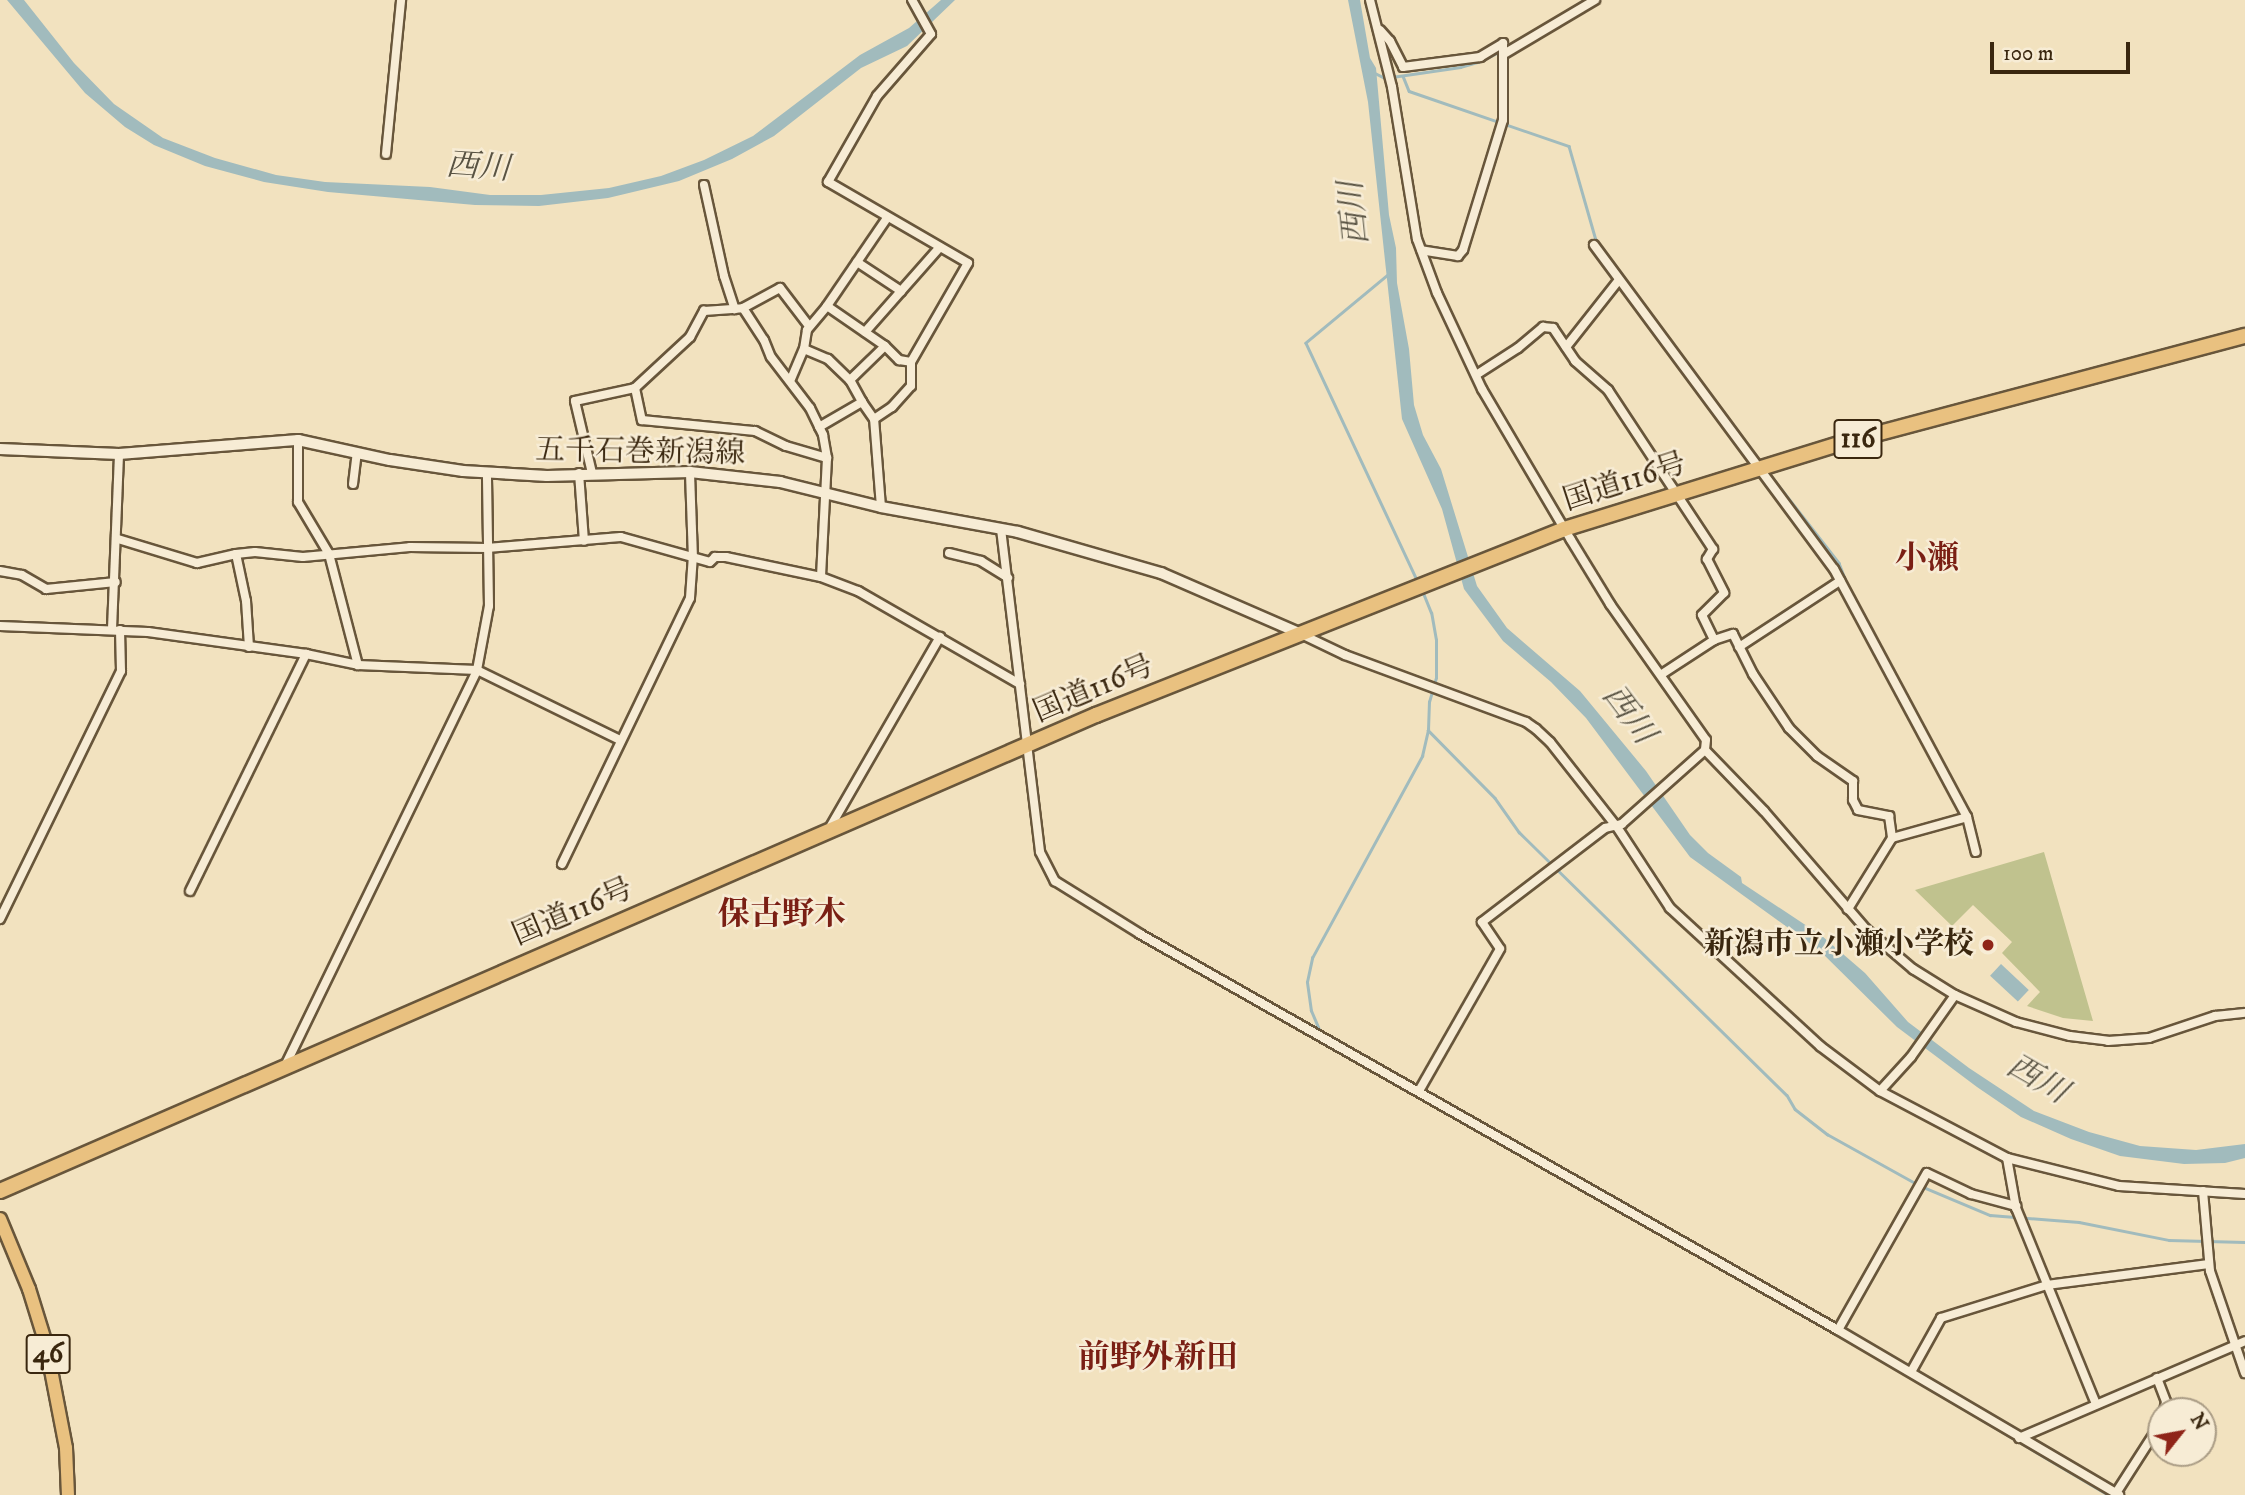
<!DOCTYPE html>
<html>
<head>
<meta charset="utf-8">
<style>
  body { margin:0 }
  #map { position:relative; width:2245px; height:1495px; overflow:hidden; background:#f2e2bf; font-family:"IM FELL DW Pica","Noto Serif JP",serif }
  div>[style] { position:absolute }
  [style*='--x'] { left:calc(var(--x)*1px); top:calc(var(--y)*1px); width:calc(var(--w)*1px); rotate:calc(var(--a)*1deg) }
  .green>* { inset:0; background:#c0c28e }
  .water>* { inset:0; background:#a1bbbd; transform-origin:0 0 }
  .stream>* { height:2.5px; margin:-1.25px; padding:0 1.25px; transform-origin:1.25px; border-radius:1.25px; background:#a1bbbd }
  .roads { filter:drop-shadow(2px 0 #68563b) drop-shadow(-2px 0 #68563b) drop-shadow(0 2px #68563b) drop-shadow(0 -2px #68563b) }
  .street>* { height:8px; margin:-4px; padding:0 4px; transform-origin:4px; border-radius:4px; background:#f7ecd5 }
  .secondary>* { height:10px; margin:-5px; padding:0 5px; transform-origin:5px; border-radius:5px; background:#f7ecd5 }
  .primary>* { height:12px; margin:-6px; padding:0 6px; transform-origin:6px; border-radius:6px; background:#e9c180 }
  .highway>* { height:14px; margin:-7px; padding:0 7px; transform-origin:7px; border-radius:7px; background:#e9c180 }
  .dots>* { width:19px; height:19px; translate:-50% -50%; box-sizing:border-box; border:4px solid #f7ecd5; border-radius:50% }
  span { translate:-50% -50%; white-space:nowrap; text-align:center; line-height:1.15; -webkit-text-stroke:5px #f7ecd5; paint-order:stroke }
  .shield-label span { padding:2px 5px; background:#f7ecd5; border:2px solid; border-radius:5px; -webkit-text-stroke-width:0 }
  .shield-label { font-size:28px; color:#3a270f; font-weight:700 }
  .street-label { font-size:30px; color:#3a270f }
  .poi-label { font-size:30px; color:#3a270f; font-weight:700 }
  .right { translate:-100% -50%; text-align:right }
  .water-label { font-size:32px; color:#595343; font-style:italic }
  .neighbourhood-label { font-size:32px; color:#7a1f14; font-weight:700 }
  .north { position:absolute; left:2147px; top:1397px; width:70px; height:70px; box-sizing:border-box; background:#f7ecd5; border:2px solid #ab9d86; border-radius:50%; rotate:59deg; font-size:19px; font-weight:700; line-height:28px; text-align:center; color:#3a270f }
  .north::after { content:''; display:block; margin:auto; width:24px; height:32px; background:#8f2418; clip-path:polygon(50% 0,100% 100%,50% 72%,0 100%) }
  .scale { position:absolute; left:1990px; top:42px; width:140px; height:32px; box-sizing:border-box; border:4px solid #3a270f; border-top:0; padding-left:9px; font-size:21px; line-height:24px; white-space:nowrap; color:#3a270f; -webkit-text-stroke:5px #f7ecd5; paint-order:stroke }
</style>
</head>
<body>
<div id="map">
  <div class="green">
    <i style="clip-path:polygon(2044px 852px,2093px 1021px,2063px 1018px,2027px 1006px,2040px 992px,2002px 953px,2012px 942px,1973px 905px,1952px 926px,1915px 890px)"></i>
  </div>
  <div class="water">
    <i style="clip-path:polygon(7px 0,24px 0,74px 63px,114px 104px,163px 138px,215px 158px,276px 175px,325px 182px,430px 187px,490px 195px,541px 195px,609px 188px,661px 176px,704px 160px,753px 136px,860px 55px,909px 28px,941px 0,955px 0,907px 46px,861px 68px,774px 136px,732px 159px,679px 181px,608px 198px,539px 206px,475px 205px,328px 192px,264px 182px,205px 166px,154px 145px,125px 127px,85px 93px)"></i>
    <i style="clip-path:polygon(1348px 0,1360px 0,1370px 58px,1376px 68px,1389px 215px,1396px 248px,1397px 283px,1409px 349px,1414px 405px,1423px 435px,1441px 469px,1477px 586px,1507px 628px,1580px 691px,1646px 771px,1690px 835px,1708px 853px,1741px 877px,1742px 883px,1822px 936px,1865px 973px,1908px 1022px,1969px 1068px,2034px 1111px,2089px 1132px,2140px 1146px,2196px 1150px,2245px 1144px,2245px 1158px,2225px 1163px,2184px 1164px,2120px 1156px,2071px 1139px,2021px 1117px,1977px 1087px,1897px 1027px,1819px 950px,1690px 857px,1586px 718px,1551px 682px,1503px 641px,1464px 589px,1442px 509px,1402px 419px,1368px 102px)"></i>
    <i style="left:2001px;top:964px;width:38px;height:16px;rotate:43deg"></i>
  </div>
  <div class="stream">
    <i style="--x:1505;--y:48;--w:93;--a:-31"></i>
    <i style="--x:1375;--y:73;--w:11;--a:27"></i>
    <i style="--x:1385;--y:78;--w:76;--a:-8.3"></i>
    <i style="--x:1460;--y:67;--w:22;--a:-16"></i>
    <i style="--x:1481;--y:61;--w:20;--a:-27"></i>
    <i style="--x:1403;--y:76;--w:16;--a:68"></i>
    <i style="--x:1409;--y:91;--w:169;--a:19"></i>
    <i style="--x:1569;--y:146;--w:98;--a:74"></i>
    <i style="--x:1596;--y:240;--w:270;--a:53.4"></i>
    <i style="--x:1389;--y:274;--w:108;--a:140.3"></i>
    <i style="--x:1306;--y:343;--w:264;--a:64.9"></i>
    <i style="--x:1769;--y:473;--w:114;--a:52.1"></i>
    <i style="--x:1839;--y:563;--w:30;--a:69"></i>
    <i style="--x:1428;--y:730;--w:95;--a:45.4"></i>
    <i style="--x:1495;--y:798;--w:42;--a:54.8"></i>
    <i style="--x:1519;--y:832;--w:375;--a:44.5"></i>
    <i style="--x:1787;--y:1095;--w:16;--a:60"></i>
    <i style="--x:1795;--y:1109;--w:41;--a:38"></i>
    <i style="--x:1827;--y:1134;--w:103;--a:29.1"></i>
    <i style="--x:1320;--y:1032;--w:23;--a:-113"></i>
    <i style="--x:1311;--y:1011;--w:29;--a:-98"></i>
    <i style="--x:1307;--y:982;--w:25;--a:-78"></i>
    <i style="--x:1312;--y:958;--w:230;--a:-61.4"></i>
    <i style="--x:1422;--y:756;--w:27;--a:-77"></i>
    <i style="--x:1428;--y:730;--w:28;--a:-88"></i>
    <i style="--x:1429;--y:702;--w:25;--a:-74"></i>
    <i style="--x:1436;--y:678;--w:38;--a:-90"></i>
    <i style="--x:1436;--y:640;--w:27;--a:-100"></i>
    <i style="--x:1431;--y:613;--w:24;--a:-112"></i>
    <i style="--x:1324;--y:1042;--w:649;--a:29.72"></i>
    <i style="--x:1888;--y:1364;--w:257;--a:30.7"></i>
    <i style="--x:1923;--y:1187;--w:73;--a:22.7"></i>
    <i style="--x:1990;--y:1215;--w:89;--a:4.5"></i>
    <i style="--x:2079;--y:1222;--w:92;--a:11.3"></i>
    <i style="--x:2169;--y:1240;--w:76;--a:1.5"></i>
  </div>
  <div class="roads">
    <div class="street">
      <i style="--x:1370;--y:0;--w:90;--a:75.8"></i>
      <i style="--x:1392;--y:87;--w:154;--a:80.7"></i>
      <i style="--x:1417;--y:239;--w:58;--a:69.7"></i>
      <i style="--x:1437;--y:293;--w:106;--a:64.9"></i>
      <i style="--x:1482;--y:389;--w:175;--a:59.5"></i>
      <i style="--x:1571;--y:540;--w:75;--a:58.6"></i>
      <i style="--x:1610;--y:604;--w:166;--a:54.8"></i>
      <i style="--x:1706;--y:740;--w:10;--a:96"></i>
      <i style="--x:1705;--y:750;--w:111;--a:138.3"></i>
      <i style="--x:1622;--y:824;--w:17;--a:167"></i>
      <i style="--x:1605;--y:828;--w:155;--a:142.6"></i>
      <i style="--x:1482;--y:922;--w:32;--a:56"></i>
      <i style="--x:1500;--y:949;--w:163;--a:119.7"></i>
      <i style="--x:1380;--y:30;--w:15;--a:48"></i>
      <i style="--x:1390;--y:41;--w:29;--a:63"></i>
      <i style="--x:1403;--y:67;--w:78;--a:-7.4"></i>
      <i style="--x:1480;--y:57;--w:27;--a:-31"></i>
      <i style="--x:1503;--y:43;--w:77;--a:90"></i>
      <i style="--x:1503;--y:120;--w:136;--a:107.1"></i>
      <i style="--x:1463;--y:250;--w:8;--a:130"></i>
      <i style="--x:1458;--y:256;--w:37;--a:-171"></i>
      <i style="--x:1504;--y:54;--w:106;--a:-30.7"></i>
      <i style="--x:386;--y:154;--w:155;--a:-84.4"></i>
      <i style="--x:704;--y:185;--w:93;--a:77.6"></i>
      <i style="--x:724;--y:276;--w:35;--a:72"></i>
      <i style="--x:1594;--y:245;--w:403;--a:53.5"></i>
      <i style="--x:1834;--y:569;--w:281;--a:61.8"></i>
      <i style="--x:1967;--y:817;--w:36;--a:76"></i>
      <i style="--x:857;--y:262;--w:53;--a:33.4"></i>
      <i style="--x:827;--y:306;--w:70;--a:34.6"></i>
      <i style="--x:885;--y:346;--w:49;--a:135.8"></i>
      <i style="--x:850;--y:380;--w:25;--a:61"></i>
      <i style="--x:743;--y:308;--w:38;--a:57"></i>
      <i style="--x:764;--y:340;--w:18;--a:68"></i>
      <i style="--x:771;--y:357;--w:64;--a:52.6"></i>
      <i style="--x:810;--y:408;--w:30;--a:64"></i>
      <i style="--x:823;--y:435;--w:23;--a:80"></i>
      <i style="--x:827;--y:458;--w:119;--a:92.9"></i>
      <i style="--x:865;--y:332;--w:113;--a:-48.6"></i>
      <i style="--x:885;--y:346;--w:20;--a:45"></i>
      <i style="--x:899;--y:360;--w:12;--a:9"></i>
      <i style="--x:1566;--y:347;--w:85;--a:-51.7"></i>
      <i style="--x:804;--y:349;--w:26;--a:23"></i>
      <i style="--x:828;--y:359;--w:30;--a:44"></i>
      <i style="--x:1476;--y:375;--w:50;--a:-32.7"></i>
      <i style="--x:1518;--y:348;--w:33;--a:-40"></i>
      <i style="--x:1543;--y:327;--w:10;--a:6"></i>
      <i style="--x:1553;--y:328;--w:40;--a:56"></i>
      <i style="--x:1575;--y:361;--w:44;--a:41.3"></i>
      <i style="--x:1608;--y:390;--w:191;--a:56.6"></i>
      <i style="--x:1713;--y:549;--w:12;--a:121"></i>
      <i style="--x:1707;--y:559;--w:38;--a:63"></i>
      <i style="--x:1724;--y:593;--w:31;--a:135"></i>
      <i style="--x:1702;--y:615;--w:28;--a:64"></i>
      <i style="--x:791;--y:379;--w:33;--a:-67"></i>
      <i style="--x:804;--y:349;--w:19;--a:-81"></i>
      <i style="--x:807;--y:330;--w:31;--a:-50"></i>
      <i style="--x:827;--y:306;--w:107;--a:-55.7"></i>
      <i style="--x:635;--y:388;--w:33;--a:78"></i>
      <i style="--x:642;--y:420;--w:114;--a:5.6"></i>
      <i style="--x:755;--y:431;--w:34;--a:26"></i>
      <i style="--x:786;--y:446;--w:43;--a:16.3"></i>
      <i style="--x:819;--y:427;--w:50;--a:-30.2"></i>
      <i style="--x:862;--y:402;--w:21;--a:55"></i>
      <i style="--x:298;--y:440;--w:62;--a:90"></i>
      <i style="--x:298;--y:502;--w:61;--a:59.2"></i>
      <i style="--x:329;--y:554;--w:115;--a:75.4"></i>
      <i style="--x:579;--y:473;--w:68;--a:85.8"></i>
      <i style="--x:592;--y:473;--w:74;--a:-103.3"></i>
      <i style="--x:575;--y:401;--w:61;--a:-12.2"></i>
      <i style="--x:635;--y:388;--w:75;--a:-42.8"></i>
      <i style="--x:690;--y:337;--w:30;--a:-62"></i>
      <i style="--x:704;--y:311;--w:39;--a:-4"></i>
      <i style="--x:743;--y:308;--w:42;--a:-28.4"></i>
      <i style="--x:780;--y:288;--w:48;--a:52.7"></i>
      <i style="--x:353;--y:484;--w:31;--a:-83"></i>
      <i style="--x:881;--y:507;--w:88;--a:-94.5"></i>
      <i style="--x:874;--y:419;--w:22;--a:-34"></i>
      <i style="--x:892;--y:407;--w:28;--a:-48"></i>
      <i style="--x:911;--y:386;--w:24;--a:-90"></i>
      <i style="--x:911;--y:362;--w:114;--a:-60.1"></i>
      <i style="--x:968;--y:263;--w:162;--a:-149.9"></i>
      <i style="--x:828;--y:182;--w:99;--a:-60.3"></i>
      <i style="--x:877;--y:96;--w:82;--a:-48.9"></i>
      <i style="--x:931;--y:34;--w:39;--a:-119"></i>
      <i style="--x:1001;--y:529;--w:325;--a:83.1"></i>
      <i style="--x:1040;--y:852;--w:33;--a:63"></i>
      <i style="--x:1055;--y:881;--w:100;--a:31.9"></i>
      <i style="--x:1140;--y:934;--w:803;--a:29.57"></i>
      <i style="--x:1838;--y:1330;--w:326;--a:30.4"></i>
      <i style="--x:118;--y:539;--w:83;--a:16.9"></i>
      <i style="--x:197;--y:563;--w:40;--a:-13"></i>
      <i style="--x:949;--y:553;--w:33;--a:14"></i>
      <i style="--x:981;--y:561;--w:32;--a:32"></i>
      <i style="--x:0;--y:571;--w:22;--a:10"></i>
      <i style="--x:22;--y:575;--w:28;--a:30"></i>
      <i style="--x:46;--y:589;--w:70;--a:-5.7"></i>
      <i style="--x:0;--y:626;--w:148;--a:2.3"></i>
      <i style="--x:148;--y:632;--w:160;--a:7.9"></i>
      <i style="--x:306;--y:654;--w:53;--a:11.9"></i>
      <i style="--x:358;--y:665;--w:119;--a:2.4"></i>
      <i style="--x:477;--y:670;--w:159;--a:26.1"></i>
      <i style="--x:112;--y:629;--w:175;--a:-87.7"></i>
      <i style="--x:1301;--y:634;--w:49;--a:25.5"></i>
      <i style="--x:1345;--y:655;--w:193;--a:20.3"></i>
      <i style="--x:1526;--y:722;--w:12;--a:35"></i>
      <i style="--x:1536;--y:729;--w:19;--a:43"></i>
      <i style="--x:1550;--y:742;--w:108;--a:51.8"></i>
      <i style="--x:1617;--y:827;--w:97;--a:56.8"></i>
      <i style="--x:1670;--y:908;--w:204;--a:42.6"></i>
      <i style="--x:1820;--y:1046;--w:75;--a:36.9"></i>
      <i style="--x:1880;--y:1091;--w:144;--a:27.8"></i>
      <i style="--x:2007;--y:1158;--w:115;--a:14"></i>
      <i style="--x:2119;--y:1186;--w:126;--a:3.6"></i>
      <i style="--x:249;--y:647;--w:46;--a:-93.7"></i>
      <i style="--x:246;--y:601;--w:48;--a:-102"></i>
      <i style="--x:236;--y:554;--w:19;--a:-6"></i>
      <i style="--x:255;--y:552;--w:48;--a:5.9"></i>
      <i style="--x:303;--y:557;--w:107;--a:-5.3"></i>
      <i style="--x:410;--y:547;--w:77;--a:0.7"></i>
      <i style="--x:487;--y:548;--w:134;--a:-4.7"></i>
      <i style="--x:621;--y:537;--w:92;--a:15.7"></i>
      <i style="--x:710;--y:562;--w:7;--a:-45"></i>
      <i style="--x:715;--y:557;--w:11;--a:0"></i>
      <i style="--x:726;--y:557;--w:97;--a:11.9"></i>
      <i style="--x:821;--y:577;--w:40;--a:21"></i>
      <i style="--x:858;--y:591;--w:187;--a:29.9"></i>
      <i style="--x:1739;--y:647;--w:121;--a:-33.2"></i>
      <i style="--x:1662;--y:674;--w:62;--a:-33.2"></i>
      <i style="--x:1714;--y:640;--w:20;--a:-18"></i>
      <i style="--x:1733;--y:634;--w:45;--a:63.4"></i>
      <i style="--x:1753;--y:674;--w:65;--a:56.3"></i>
      <i style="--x:1789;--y:728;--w:40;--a:45"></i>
      <i style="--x:1817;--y:756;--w:44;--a:34.8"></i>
      <i style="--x:1853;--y:781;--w:19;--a:90"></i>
      <i style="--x:1853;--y:800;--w:11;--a:63"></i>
      <i style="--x:1858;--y:810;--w:32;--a:11"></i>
      <i style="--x:1889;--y:816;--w:22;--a:82"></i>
      <i style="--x:1892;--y:838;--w:84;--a:121.8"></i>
      <i style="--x:1705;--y:750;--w:85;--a:46"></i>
      <i style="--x:1764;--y:811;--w:156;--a:49.2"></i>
      <i style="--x:1866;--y:929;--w:62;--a:40.4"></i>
      <i style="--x:1913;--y:969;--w:49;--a:31.8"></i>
      <i style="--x:1955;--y:995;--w:67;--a:23.9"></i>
      <i style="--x:2016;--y:1022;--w:56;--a:14.5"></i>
      <i style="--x:2070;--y:1036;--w:38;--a:7"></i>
      <i style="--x:2108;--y:1041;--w:41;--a:-4.2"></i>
      <i style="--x:2149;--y:1038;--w:70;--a:-18.4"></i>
      <i style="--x:2215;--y:1016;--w:30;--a:-6"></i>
      <i style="--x:829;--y:829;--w:222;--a:-60"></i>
      <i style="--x:1892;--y:838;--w:78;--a:-15.6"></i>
      <i style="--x:562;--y:864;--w:295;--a:-64.3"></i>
      <i style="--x:690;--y:598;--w:39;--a:-86"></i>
      <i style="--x:693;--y:559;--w:87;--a:-92"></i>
      <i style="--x:190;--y:891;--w:264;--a:-63.9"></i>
      <i style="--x:0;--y:919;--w:276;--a:-64"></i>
      <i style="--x:121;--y:671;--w:41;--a:-91.4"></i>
      <i style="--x:285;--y:1066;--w:440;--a:-64.1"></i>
      <i style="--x:477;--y:670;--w:65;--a:-79.4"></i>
      <i style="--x:489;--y:606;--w:133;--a:-90.9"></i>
      <i style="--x:1880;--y:1091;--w:46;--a:-47.6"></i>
      <i style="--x:1911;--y:1057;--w:76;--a:-54.6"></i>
      <i style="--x:2007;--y:1158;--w:51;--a:79.8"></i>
      <i style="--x:2016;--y:1208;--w:212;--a:67.8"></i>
      <i style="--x:2203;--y:1191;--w:80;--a:85"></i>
      <i style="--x:2210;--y:1271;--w:108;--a:71.1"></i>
      <i style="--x:1838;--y:1330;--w:180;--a:-60.5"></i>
      <i style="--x:1927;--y:1173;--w:49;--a:25.5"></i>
      <i style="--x:1971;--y:1194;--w:47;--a:14.9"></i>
      <i style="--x:1911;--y:1372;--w:62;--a:-60.9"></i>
      <i style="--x:1941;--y:1318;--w:111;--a:-17.3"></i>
      <i style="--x:2047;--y:1285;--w:163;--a:-7.4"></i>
      <i style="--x:2157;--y:1378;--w:26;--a:69"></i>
      <i style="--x:2166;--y:1402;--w:9;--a:103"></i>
      <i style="--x:2019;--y:1438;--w:246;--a:-23.2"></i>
      <i style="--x:2116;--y:1493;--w:83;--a:-57.3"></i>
    </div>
    <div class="secondary">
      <i style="--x:0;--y:449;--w:119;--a:2.4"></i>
      <i style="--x:119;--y:454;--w:180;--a:-4.5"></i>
      <i style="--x:298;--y:440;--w:94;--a:12.3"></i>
      <i style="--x:390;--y:460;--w:74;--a:8.6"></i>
      <i style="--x:463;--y:471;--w:84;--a:3.4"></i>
      <i style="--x:547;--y:476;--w:143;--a:-1.6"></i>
      <i style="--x:690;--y:472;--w:91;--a:6.3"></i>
      <i style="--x:780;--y:482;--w:104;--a:13.9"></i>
      <i style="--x:881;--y:507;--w:139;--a:10.3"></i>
      <i style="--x:1018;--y:532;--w:149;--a:16"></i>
      <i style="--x:1161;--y:573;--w:153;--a:23.5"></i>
    </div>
    <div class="primary">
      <i style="--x:0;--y:1219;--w:76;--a:67.5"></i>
      <i style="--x:29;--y:1289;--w:58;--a:72.8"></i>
      <i style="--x:46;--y:1344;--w:106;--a:79.1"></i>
      <i style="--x:66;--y:1448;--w:47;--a:87.6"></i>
    </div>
    <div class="highway">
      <i style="--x:0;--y:1191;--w:1195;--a:-23.48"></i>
      <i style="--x:1096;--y:715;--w:504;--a:-21.67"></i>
      <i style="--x:1564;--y:529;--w:291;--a:-17.2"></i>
      <i style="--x:1842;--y:443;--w:417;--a:-14.9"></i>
    </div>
  </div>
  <div class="dots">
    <i style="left:1988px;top:945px;background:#8f2418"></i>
  </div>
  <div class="shield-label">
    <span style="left:1858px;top:439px">116</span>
    <span style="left:48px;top:1354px">46</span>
  </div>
  <div class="street-label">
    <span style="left:640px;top:453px;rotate:1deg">五千石巻新潟線</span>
    <span style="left:1625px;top:483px;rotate:-18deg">国道116号</span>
    <span style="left:1094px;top:690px;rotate:-23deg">国道116号</span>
    <span style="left:573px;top:913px;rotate:-23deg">国道116号</span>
  </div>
  <div class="poi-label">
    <span class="right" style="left:1974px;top:945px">新潟市立小瀬小学校</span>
  </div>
  <div class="water-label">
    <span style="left:478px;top:168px;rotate:4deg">西川</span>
    <span style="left:1355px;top:213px;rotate:-96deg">西川</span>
    <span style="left:1628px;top:715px;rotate:53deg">西川</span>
    <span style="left:2037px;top:1080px;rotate:30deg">西川</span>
  </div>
  <div class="neighbourhood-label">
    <span style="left:1927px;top:559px">小瀬</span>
    <span style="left:782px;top:915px">保古野木</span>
    <span style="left:1158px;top:1358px">前野外新田</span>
  </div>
  <div class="north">N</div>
  <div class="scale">100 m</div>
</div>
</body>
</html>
